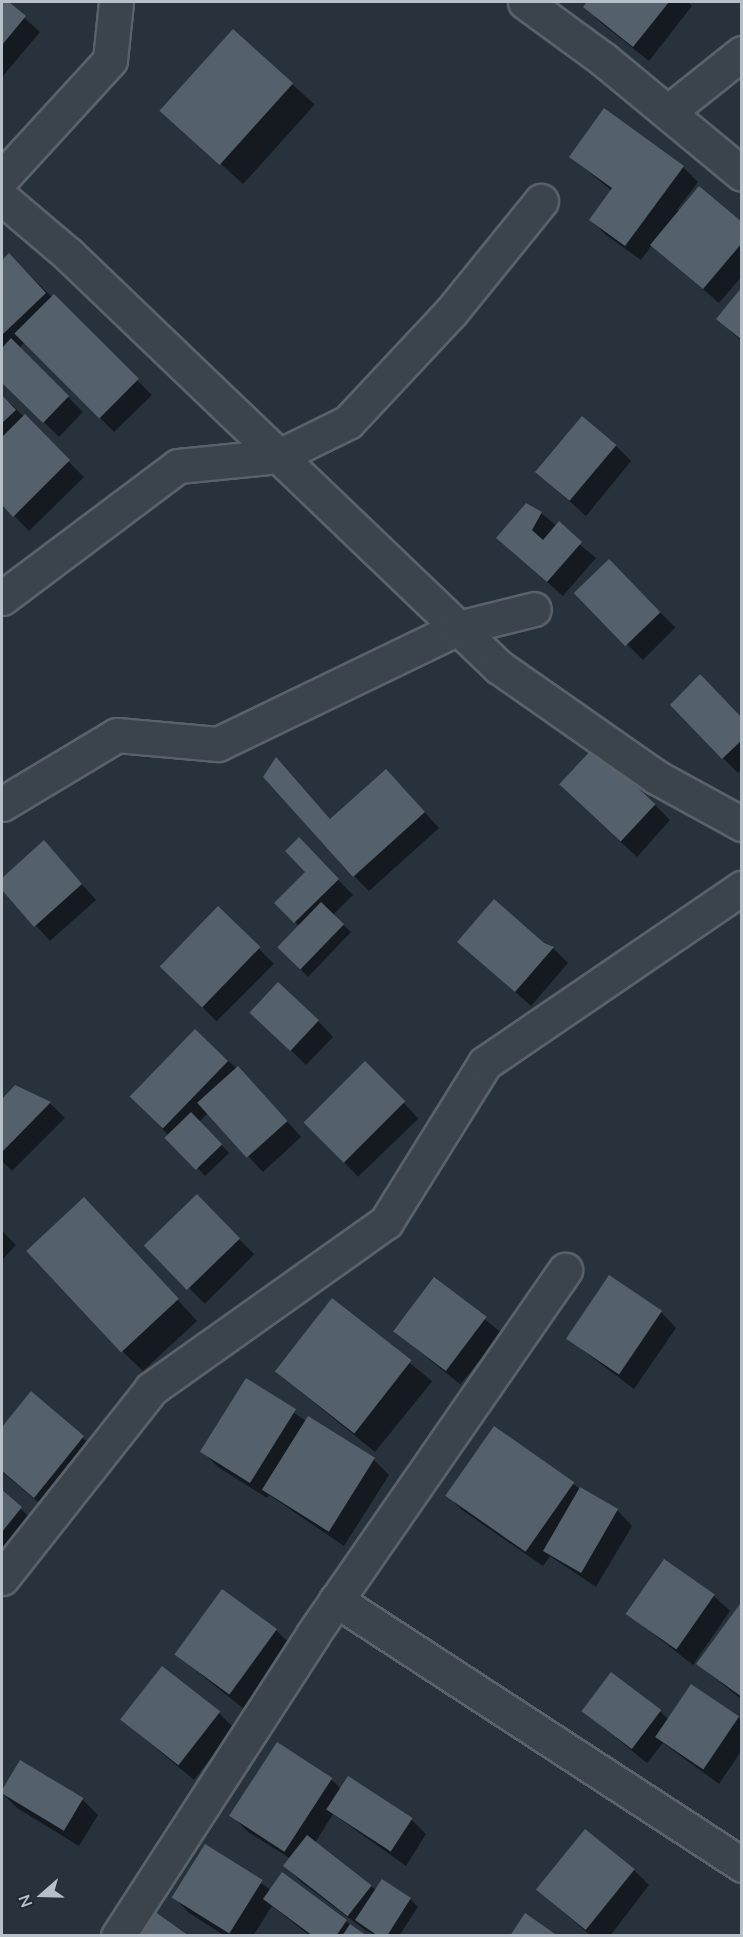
<!DOCTYPE html>
<html>
<head>
<meta charset="utf-8">
<style>
  body { margin:0 }
  #map { position:relative; width:743px; height:1937px; overflow:hidden; background:#27323d; font-family:Mulish,sans-serif }
  div>[style] { position:absolute }
  [style*='--x'] { left:calc(var(--x)*1px); top:calc(var(--y)*1px); width:calc(var(--w)*1px); rotate:calc(var(--a)*1deg) }
  .shadow>* { inset:0; background:#0007; transform-origin:0 0 }
  .building>* { inset:0; background:#55606d; transform-origin:0 0 }
  .roads { filter:drop-shadow(2px 0 #59626b) drop-shadow(-2px 0 #59626b) drop-shadow(0 2px #59626b) drop-shadow(0 -2px #59626b) }
  .minor>* { height:33px; margin:-16.5px; padding:0 16.5px; transform-origin:16.5px; border-radius:16.5px; background:#3b444d }
  span { translate:-50% -50%; white-space:nowrap; text-align:center; line-height:1.15; -webkit-text-stroke:4.5px #202933; paint-order:stroke }
  .frame { position:absolute; inset:0; border:3px solid #b7bfc8; pointer-events:none }
  .north { position:absolute; left:12px; top:1865px; width:60px; height:60px; -webkit-text-stroke:4px #202933; paint-order:stroke; rotate:250deg; font-size:16px; font-weight:700; line-height:24px; text-align:center; color:#b7bfc8 }
  .north::after { content:''; display:block; margin:auto; width:21px; height:27px; background:#b7bfc8; clip-path:polygon(50% 0,100% 100%,50% 72%,0 100%) }
</style>
</head>
<body>
<div id="map">
  <div class="shadow">
    <i style="clip-path:polygon(2px 2px,7px 2px,40px 32px,2px 77px)"></i>
    <i style="clip-path:polygon(589px 2px,688px 2px,692px 6px,649px 61px,600px 22px,585px 7px)"></i>
    <i style="left:233px;top:31px;width:110px;height:107px;rotate:42deg"></i>
    <i style="clip-path:polygon(571px 157px,683px 167px,698px 182px,677px 210px,742px 224px,742px 276px,719px 303px,652px 245px,641px 260px,606px 235px,591px 220px,612px 191px)"></i>
    <i style="clip-path:polygon(9px 255px,152px 395px,114px 432px,25px 342px,19px 348px,83px 412px,59px 437px,2px 381px,2px 262px)"></i>
    <i style="clip-path:polygon(742px 290px,742px 342px,718px 319px)"></i>
    <i style="clip-path:polygon(2px 395px,84px 477px,29px 531px,2px 503px)"></i>
    <i style="clip-path:polygon(616px 446px,631px 461px,586px 516px,538px 473px)"></i>
    <i style="clip-path:polygon(541px 513px,596px 558px,563px 596px,498px 538px)"></i>
    <i style="left:609px;top:561px;width:94px;height:46px;rotate:45deg"></i>
    <i style="clip-path:polygon(742px 719px,742px 769px,738px 773px,723px 758px)"></i>
    <i style="clip-path:polygon(276px 759px,331px 820px,401px 786px,439px 828px,369px 891px,354px 876px)"></i>
    <i style="clip-path:polygon(576px 800px,655px 805px,670px 820px,637px 857px)"></i>
    <i style="clip-path:polygon(299px 839px,353px 895px,333px 915px,351px 932px,308px 977px,279px 947px,299px 926px,277px 903px,308px 872px)"></i>
    <i style="clip-path:polygon(44px 842px,96px 900px,50px 941px,2px 888px,2px 880px)"></i>
    <i style="left:218px;top:908px;width:79px;height:81px;rotate:45deg"></i>
    <i style="clip-path:polygon(459px 942px,543px 944px,553px 948px,568px 963px,531px 1006px)"></i>
    <i style="clip-path:polygon(318px 1021px,333px 1037px,306px 1065px,267px 1027px)"></i>
    <i style="clip-path:polygon(195px 1031px,253px 1083px,301px 1137px,263px 1172px,208px 1113px,199px 1122px,229px 1153px,205px 1176px,148px 1113px)"></i>
    <i style="left:365px;top:1063px;width:77px;height:84px;rotate:46deg"></i>
    <i style="clip-path:polygon(15px 1087px,50px 1103px,65px 1118px,12px 1171px,2px 1161px,2px 1101px)"></i>
    <i style="left:197px;top:1197px;width:81px;height:70px;rotate:45deg"></i>
    <i style="clip-path:polygon(104px 1220px,197px 1321px,143px 1371px,122px 1351px)"></i>
    <i style="clip-path:polygon(2px 1231px,16px 1245px,2px 1260px)"></i>
    <i style="clip-path:polygon(609px 1277px,661px 1312px,676px 1328px,634px 1389px,568px 1339px)"></i>
    <i style="left:435px;top:1279px;width:86px;height:66px;rotate:39deg"></i>
    <i style="left:332px;top:1300px;width:129px;height:91px;rotate:39deg"></i>
    <i style="clip-path:polygon(246px 1380px,306px 1421px,308px 1418px,374px 1460px,389px 1475px,344px 1546px,269px 1495px,267px 1498px,218px 1467px,203px 1452px)"></i>
    <i style="clip-path:polygon(31px 1394px,99px 1452px,50px 1512px,2px 1472px,2px 1430px)"></i>
    <i style="clip-path:polygon(494px 1428px,580px 1489px,617px 1510px,632px 1526px,596px 1587px,550px 1556px,543px 1566px,462px 1510px,447px 1495px)"></i>
    <i style="clip-path:polygon(2px 1492px,36px 1523px,2px 1565px)"></i>
    <i style="clip-path:polygon(714px 1596px,730px 1611px,693px 1665px,628px 1614px)"></i>
    <i style="clip-path:polygon(742px 1607px,742px 1700px,698px 1664px)"></i>
    <i style="clip-path:polygon(276px 1630px,291px 1645px,244px 1709px,175px 1654px)"></i>
    <i style="clip-path:polygon(660px 1711px,669px 1720px,738px 1717px,742px 1721px,742px 1750px,719px 1784px,663px 1743px,647px 1763px,584px 1712px)"></i>
    <i style="clip-path:polygon(219px 1713px,234px 1728px,194px 1780px,122px 1720px)"></i>
    <i style="clip-path:polygon(20px 1762px,82px 1799px,98px 1815px,79px 1846px,17px 1808px,2px 1793px)"></i>
    <i style="clip-path:polygon(331px 1779px,342px 1790px,411px 1819px,426px 1834px,406px 1866px,333px 1814px,315px 1843px,376px 1890px,410px 1899px,418px 1907px,399px 1936px,376px 1936px,365px 1930px,301px 1882px,286px 1866px,291px 1859px,248px 1832px,233px 1817px)"></i>
    <i style="clip-path:polygon(206px 1846px,271px 1890px,346px 1921px,364px 1936px,310px 1936px,272px 1906px,253px 1936px,225px 1936px,189px 1913px,174px 1897px)"></i>
    <i style="clip-path:polygon(634px 1870px,649px 1885px,610px 1936px,591px 1936px,539px 1891px)"></i>
  </div>
  <div class="building">
    <i style="clip-path:polygon(2px 2px,9px 2px,26px 16px,2px 45px)"></i>
    <i style="clip-path:polygon(587px 2px,669px 2px,633px 47px,583px 7px)"></i>
    <i style="left:233px;top:29px;width:81px;height:110px;rotate:42deg"></i>
    <i style="clip-path:polygon(604px 108px,684px 166px,625px 246px,589px 220px,612px 188px,569px 157px)"></i>
    <i style="clip-path:polygon(699px 186px,742px 222px,742px 243px,703px 289px,650px 245px)"></i>
    <i style="clip-path:polygon(9px 253px,46px 293px,2px 335px,2px 260px)"></i>
    <i style="clip-path:polygon(742px 287px,742px 340px,716px 319px)"></i>
    <i style="left:54px;top:294px;width:120px;height:56px;rotate:45deg"></i>
    <i style="clip-path:polygon(11px 338px,69px 396px,43px 423px,2px 383px,2px 348px)"></i>
    <i style="clip-path:polygon(2px 395px,16px 410px,2px 423px)"></i>
    <i style="clip-path:polygon(25px 414px,70px 460px,13px 517px,2px 505px,2px 437px)"></i>
    <i style="left:582px;top:416px;width:45px;height:73px;rotate:40deg"></i>
    <i style="clip-path:polygon(526px 503px,542px 512px,532px 530px,543px 540px,559px 521px,582px 542px,547px 582px,496px 538px)"></i>
    <i style="left:609px;top:559px;width:74px;height:49px;rotate:46deg"></i>
    <i style="clip-path:polygon(700px 674px,742px 718px,742px 740px,722px 759px,670px 705px)"></i>
    <i style="left:594px;top:747px;width:84px;height:51px;rotate:43deg"></i>
    <i style="clip-path:polygon(276px 757px,330px 819px,386px 769px,425px 812px,353px 877px,263px 777px)"></i>
    <i style="clip-path:polygon(299px 837px,339px 879px,294px 923px,274px 903px,305px 872px,285px 851px)"></i>
    <i style="clip-path:polygon(44px 840px,82px 884px,34px 927px,2px 890px,2px 878px)"></i>
    <i style="clip-path:polygon(494px 899px,544px 943px,554px 947px,515px 992px,457px 942px)"></i>
    <i style="left:321px;top:902px;width:32px;height:63px;rotate:44deg"></i>
    <i style="left:218px;top:906px;width:59px;height:84px;rotate:44deg"></i>
    <i style="left:278px;top:982px;width:56px;height:42px;rotate:43deg"></i>
    <i style="left:195px;top:1029px;width:46px;height:94px;rotate:44deg"></i>
    <i style="left:365px;top:1061px;width:57px;height:87px;rotate:45deg"></i>
    <i style="left:238px;top:1066px;width:74px;height:55px;rotate:48deg"></i>
    <i style="clip-path:polygon(15px 1085px,51px 1102px,2px 1152px,2px 1099px)"></i>
    <i style="left:191px;top:1112px;width:45px;height:37px;rotate:46deg"></i>
    <i style="left:197px;top:1194px;width:62px;height:74px;rotate:46deg"></i>
    <i style="left:84px;top:1197px;width:139px;height:79px;rotate:47deg"></i>
    <i style="left:609px;top:1275px;width:64px;height:77px;rotate:34deg"></i>
    <i style="left:434px;top:1277px;width:66px;height:68px;rotate:37deg"></i>
    <i style="left:332px;top:1298px;width:101px;height:93px;rotate:38deg"></i>
    <i style="left:246px;top:1378px;width:59px;height:87px;rotate:32deg"></i>
    <i style="clip-path:polygon(31px 1391px,84px 1436px,34px 1498px,2px 1471px,2px 1427px)"></i>
    <i style="left:308px;top:1416px;width:79px;height:87px;rotate:32deg"></i>
    <i style="left:494px;top:1426px;width:98px;height:85px;rotate:35deg"></i>
    <i style="left:580px;top:1487px;width:44px;height:74px;rotate:30deg"></i>
    <i style="clip-path:polygon(2px 1490px,22px 1507px,2px 1532px)"></i>
    <i style="left:664px;top:1559px;width:62px;height:67px;rotate:35deg"></i>
    <i style="left:222px;top:1589px;width:68px;height:81px;rotate:36deg"></i>
    <i style="clip-path:polygon(740px 1604px,742px 1606px,742px 1697px,696px 1664px)"></i>
    <i style="left:162px;top:1666px;width:74px;height:68px;rotate:38deg"></i>
    <i style="left:611px;top:1672px;width:63px;height:49px;rotate:37deg"></i>
    <i style="left:691px;top:1684px;width:58px;height:64px;rotate:34deg"></i>
    <i style="left:277px;top:1742px;width:66px;height:88px;rotate:33deg"></i>
    <i style="left:20px;top:1760px;width:74px;height:38px;rotate:31deg"></i>
    <i style="left:348px;top:1776px;width:77px;height:40px;rotate:33deg"></i>
    <i style="left:585px;top:1829px;width:64px;height:78px;rotate:39deg"></i>
    <i style="left:307px;top:1835px;width:82px;height:39px;rotate:38deg"></i>
    <i style="left:205px;top:1844px;width:68px;height:63px;rotate:32deg"></i>
    <i style="clip-path:polygon(282px 1872px,347px 1920px,336px 1936px,313px 1936px,263px 1899px)"></i>
    <i style="clip-path:polygon(382px 1879px,411px 1898px,387px 1936px,378px 1936px,355px 1920px)"></i>
    <i style="clip-path:polygon(154px 1911px,189px 1936px,137px 1936px)"></i>
    <i style="clip-path:polygon(525px 1913px,558px 1936px,510px 1936px)"></i>
    <i style="clip-path:polygon(350px 1924px,367px 1936px,342px 1936px)"></i>
  </div>
  <div class="roads">
    <div class="minor">
      <i style="--x:525;--y:2;--w:97;--a:36.2"></i>
      <i style="--x:603;--y:59;--w:180;--a:39.6"></i>
      <i style="--x:668;--y:112;--w:95;--a:-38.6"></i>
      <i style="--x:2;--y:178;--w:160;--a:-47.5"></i>
      <i style="--x:110;--y:60;--w:58;--a:-84.1"></i>
      <i style="--x:2;--y:198;--w:87;--a:40.3"></i>
      <i style="--x:68;--y:254;--w:597;--a:43.78"></i>
      <i style="--x:499;--y:667;--w:192;--a:35"></i>
      <i style="--x:656;--y:777;--w:98;--a:28.7"></i>
      <i style="--x:2;--y:598;--w:220;--a:-36.9"></i>
      <i style="--x:178;--y:466;--w:101;--a:-5.7"></i>
      <i style="--x:279;--y:456;--w:77;--a:-26.2"></i>
      <i style="--x:348;--y:422;--w:151;--a:-46.9"></i>
      <i style="--x:451;--y:312;--w:143;--a:-51"></i>
      <i style="--x:2;--y:804;--w:134;--a:-31"></i>
      <i style="--x:117;--y:735;--w:101;--a:5.1"></i>
      <i style="--x:218;--y:744;--w:267;--a:-25.8"></i>
      <i style="--x:458;--y:628;--w:78;--a:-14"></i>
      <i style="--x:2;--y:1578;--w:241;--a:-51.7"></i>
      <i style="--x:151;--y:1389;--w:288;--a:-35.4"></i>
      <i style="--x:386;--y:1222;--w:187;--a:-58.1"></i>
      <i style="--x:485;--y:1063;--w:311;--a:-34.3"></i>
      <i style="--x:336;--y:1600;--w:485;--a:33.1"></i>
      <i style="--x:118;--y:1936;--w:359;--a:-57.1"></i>
      <i style="--x:313;--y:1634;--w:443;--a:-55.3"></i>
    </div>
  </div>
  <div class="frame"></div>
  <div class="north">N</div>
</div>
</body>
</html>
